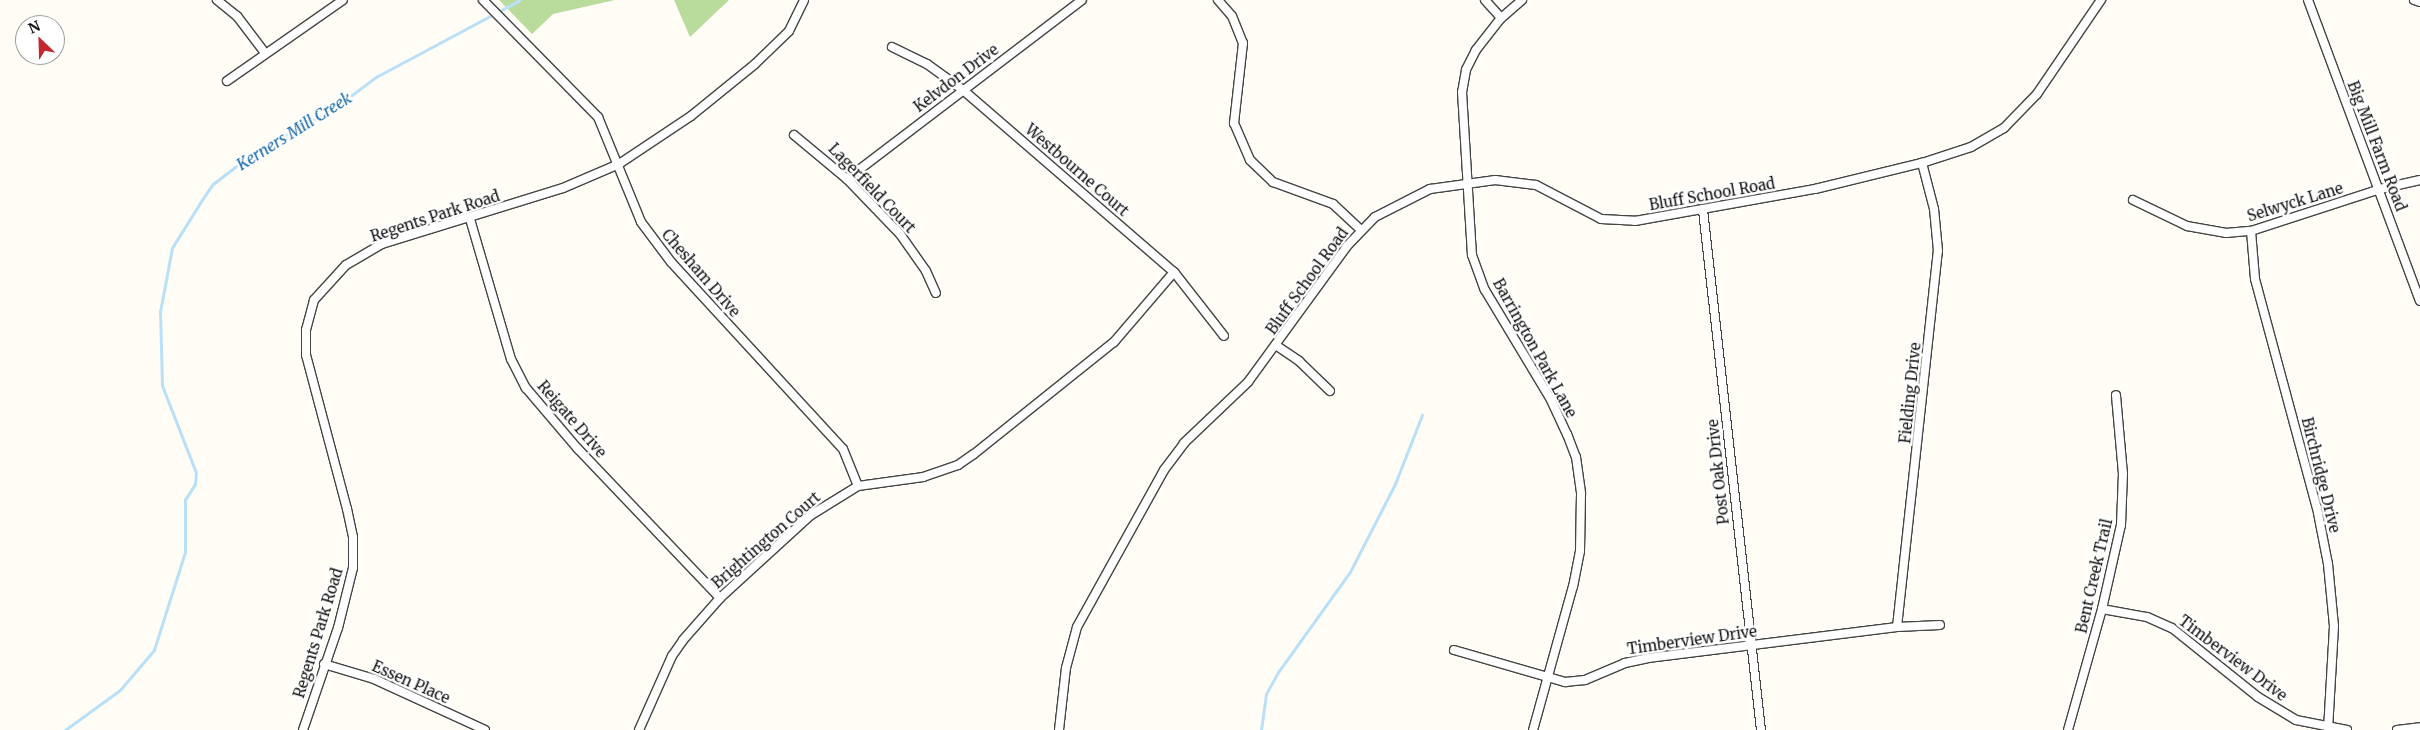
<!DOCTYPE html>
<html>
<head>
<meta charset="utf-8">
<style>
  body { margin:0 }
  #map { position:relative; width:2420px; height:730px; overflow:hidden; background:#fffdf5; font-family:Merriweather,serif }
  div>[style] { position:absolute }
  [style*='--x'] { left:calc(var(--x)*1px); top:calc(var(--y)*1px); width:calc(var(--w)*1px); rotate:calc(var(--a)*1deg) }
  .forest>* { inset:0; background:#b9dc9c }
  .stream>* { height:2.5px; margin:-1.25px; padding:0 1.25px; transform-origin:1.25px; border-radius:1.25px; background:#b9e0f7 }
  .roads { filter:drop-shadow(1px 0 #444) drop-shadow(-1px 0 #444) drop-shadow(0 1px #444) drop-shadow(0 -1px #444) }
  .minor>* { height:8px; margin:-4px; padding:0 4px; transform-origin:4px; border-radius:4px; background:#fff }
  span { translate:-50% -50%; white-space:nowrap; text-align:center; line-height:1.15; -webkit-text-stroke:5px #fff; paint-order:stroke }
  .street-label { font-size:15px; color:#111 }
  .water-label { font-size:16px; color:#1768a6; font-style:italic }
  .north { position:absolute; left:15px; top:15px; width:50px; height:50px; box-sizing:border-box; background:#fff; border:1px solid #a0a0a0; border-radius:50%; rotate:336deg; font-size:14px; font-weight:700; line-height:20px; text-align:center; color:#111 }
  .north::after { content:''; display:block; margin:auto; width:18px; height:22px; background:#c4262e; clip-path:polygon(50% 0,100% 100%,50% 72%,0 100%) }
</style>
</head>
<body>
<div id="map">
  <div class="forest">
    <i style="clip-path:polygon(499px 0,615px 0,553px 14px,532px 34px)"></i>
    <i style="clip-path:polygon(674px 0,729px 0,690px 37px)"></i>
  </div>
  <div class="stream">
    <i style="--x:65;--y:730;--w:68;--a:-36"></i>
    <i style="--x:120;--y:690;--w:52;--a:-49.6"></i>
    <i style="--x:154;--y:650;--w:103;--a:-72.4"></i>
    <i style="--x:185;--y:552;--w:52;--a:-90"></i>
    <i style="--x:185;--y:500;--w:19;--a:-58"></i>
    <i style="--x:195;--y:484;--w:11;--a:-85"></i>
    <i style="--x:196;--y:473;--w:93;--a:-111.3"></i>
    <i style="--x:162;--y:386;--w:74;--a:-91.5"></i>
    <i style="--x:160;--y:312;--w:65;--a:-79.4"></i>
    <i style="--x:172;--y:248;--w:53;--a:-58.1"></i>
    <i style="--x:200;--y:203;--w:23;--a:-56"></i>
    <i style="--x:213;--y:184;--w:49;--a:-37.6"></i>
    <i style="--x:252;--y:154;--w:96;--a:-29.2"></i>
    <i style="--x:336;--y:107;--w:50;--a:-36.9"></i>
    <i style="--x:376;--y:77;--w:163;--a:-28.1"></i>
    <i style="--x:1261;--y:730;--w:36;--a:-82"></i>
    <i style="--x:1266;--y:694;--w:26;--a:-61"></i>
    <i style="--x:1279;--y:671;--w:122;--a:-54.4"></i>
    <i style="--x:1350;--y:572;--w:99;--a:-62.9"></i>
    <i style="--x:1395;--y:484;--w:74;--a:-68.6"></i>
  </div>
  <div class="roads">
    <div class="minor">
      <i style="--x:217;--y:0;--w:26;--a:39"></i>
      <i style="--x:237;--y:16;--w:46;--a:52.9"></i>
      <i style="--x:483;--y:0;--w:164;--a:45.5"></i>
      <i style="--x:598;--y:117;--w:113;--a:67.7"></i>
      <i style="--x:641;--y:222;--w:50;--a:53.1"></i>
      <i style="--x:671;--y:262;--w:254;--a:47.4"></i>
      <i style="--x:843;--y:449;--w:40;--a:68"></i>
      <i style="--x:1218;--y:0;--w:21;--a:49"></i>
      <i style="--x:1232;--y:16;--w:29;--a:68"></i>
      <i style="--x:1243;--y:43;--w:81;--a:96.4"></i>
      <i style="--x:1234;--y:123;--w:40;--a:66.6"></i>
      <i style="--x:1250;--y:160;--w:32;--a:44"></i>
      <i style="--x:1273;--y:182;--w:64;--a:20.1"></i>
      <i style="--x:1333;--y:204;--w:38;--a:43"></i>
      <i style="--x:1485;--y:0;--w:24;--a:48"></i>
      <i style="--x:1522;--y:0;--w:28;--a:139"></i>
      <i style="--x:1501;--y:18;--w:41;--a:128"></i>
      <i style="--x:1476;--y:50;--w:22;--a:117"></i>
      <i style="--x:1466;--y:70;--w:22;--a:100"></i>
      <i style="--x:1462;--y:92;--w:163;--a:86.5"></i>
      <i style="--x:1472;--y:255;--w:37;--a:70"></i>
      <i style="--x:1485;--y:290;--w:128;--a:59"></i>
      <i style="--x:1551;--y:400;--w:38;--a:65"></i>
      <i style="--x:1567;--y:434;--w:25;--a:69"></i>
      <i style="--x:1576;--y:457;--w:37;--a:82"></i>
      <i style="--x:1581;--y:494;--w:57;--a:91"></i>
      <i style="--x:1580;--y:551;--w:36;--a:101"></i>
      <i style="--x:1573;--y:586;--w:149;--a:105.5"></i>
      <i style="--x:2308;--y:0;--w:321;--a:69.6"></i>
      <i style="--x:2414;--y:0;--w:6;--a:18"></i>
      <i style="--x:892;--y:47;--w:39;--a:26"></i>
      <i style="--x:927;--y:64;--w:44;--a:35.8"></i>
      <i style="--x:963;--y:90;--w:279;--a:40.8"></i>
      <i style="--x:1174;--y:272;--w:81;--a:52"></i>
      <i style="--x:227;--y:81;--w:141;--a:-34.9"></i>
      <i style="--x:794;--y:135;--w:69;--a:39.7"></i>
      <i style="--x:847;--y:179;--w:76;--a:46.1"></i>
      <i style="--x:900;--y:234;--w:45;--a:54.9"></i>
      <i style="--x:926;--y:271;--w:24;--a:66"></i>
      <i style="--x:847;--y:179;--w:295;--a:-37.3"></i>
      <i style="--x:2133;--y:200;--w:60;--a:25.7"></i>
      <i style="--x:2187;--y:226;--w:40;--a:10"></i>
      <i style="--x:2226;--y:233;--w:25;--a:-5"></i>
      <i style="--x:2251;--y:231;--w:136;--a:-18"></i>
      <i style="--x:2380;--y:189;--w:41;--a:-12.7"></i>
      <i style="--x:1703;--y:210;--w:523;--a:83.64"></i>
      <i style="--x:470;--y:219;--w:146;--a:73.7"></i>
      <i style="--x:511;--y:359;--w:33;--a:63"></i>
      <i style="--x:526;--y:388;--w:80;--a:49.6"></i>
      <i style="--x:578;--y:449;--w:206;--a:46.4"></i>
      <i style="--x:2251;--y:231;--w:48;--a:85.2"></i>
      <i style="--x:2255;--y:279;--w:237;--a:74.9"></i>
      <i style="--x:2317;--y:508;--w:57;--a:78.9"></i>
      <i style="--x:2328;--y:564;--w:62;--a:84.5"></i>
      <i style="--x:2334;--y:626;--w:104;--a:93.3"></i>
      <i style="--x:1277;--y:346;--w:27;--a:34"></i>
      <i style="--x:1299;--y:361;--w:43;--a:44.1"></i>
      <i style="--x:2102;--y:609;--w:46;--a:10.1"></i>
      <i style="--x:2147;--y:617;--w:27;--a:24"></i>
      <i style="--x:2172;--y:628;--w:110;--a:38.7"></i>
      <i style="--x:2258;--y:697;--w:44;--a:31.2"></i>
      <i style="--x:2296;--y:720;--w:52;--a:11.1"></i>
      <i style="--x:1897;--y:627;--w:378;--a:-83.8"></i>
      <i style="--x:1938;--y:251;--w:42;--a:-95.4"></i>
      <i style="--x:1934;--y:209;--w:48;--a:-104.6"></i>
      <i style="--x:1454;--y:650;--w:116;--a:16.1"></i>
      <i style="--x:1565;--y:682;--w:20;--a:-6"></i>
      <i style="--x:1585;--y:680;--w:43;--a:-23"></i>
      <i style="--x:1625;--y:663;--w:24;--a:-12"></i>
      <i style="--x:1648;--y:658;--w:251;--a:-7.1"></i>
      <i style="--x:1897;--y:627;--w:43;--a:-2.7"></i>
      <i style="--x:324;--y:664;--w:52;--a:16.7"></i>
      <i style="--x:374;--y:679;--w:122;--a:24.7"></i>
      <i style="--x:303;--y:730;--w:108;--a:-71.1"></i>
      <i style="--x:338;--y:628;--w:62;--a:-76"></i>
      <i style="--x:353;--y:568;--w:31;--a:-90"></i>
      <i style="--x:353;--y:537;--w:29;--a:-102"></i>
      <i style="--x:347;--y:509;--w:159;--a:-104.9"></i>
      <i style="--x:306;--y:355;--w:25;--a:-90"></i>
      <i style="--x:306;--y:330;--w:31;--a:-75"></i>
      <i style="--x:314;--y:300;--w:47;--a:-47.6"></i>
      <i style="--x:346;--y:265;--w:42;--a:-30.3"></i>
      <i style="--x:382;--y:244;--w:189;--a:-17.2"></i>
      <i style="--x:563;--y:188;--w:61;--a:-23.2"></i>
      <i style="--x:619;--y:164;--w:87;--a:-33.7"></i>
      <i style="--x:691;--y:116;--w:82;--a:-39.1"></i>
      <i style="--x:755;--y:64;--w:47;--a:-44.1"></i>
      <i style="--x:789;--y:31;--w:34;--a:-64"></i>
      <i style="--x:639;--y:730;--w:81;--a:-66"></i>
      <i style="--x:672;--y:656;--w:19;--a:-55"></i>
      <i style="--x:683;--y:640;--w:56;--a:-48.6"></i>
      <i style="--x:720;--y:598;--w:123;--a:-42.4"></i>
      <i style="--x:811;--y:515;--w:55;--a:-31.7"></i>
      <i style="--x:858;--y:486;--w:66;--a:-7.9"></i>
      <i style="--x:923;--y:477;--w:37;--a:-19"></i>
      <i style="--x:958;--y:465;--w:19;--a:-35"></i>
      <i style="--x:974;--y:454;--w:179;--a:-38.7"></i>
      <i style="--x:1114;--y:342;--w:92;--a:-49.4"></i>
      <i style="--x:1059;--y:730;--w:62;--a:-83.6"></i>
      <i style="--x:1066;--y:668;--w:42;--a:-75"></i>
      <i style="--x:1077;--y:627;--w:179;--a:-61"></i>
      <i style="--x:1164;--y:470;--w:34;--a:-53"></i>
      <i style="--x:1184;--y:443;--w:88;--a:-43.6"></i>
      <i style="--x:1248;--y:382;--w:168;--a:-53.9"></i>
      <i style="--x:1347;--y:246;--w:40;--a:-46"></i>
      <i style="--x:1375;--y:217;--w:62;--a:-27"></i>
      <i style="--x:1430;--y:189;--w:66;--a:-7.9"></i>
      <i style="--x:1495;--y:180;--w:41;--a:7"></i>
      <i style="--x:1536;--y:185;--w:73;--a:27.6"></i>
      <i style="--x:1601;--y:219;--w:34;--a:3"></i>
      <i style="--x:1635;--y:221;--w:183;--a:-10.1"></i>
      <i style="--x:1815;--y:189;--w:110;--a:-13.7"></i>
      <i style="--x:1922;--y:163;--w:52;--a:-18.1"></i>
      <i style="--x:1971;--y:147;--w:38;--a:-30"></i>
      <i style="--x:2004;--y:128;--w:47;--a:-45.9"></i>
      <i style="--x:2037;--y:94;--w:114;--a:-55.8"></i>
      <i style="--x:2068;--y:730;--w:126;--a:-74.3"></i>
      <i style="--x:2102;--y:609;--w:86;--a:-77.3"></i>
      <i style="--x:2121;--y:525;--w:51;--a:-87.8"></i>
      <i style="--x:2123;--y:474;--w:79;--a:-95.1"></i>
      <i style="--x:2397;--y:730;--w:23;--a:-7"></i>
    </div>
  </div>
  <div class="street-label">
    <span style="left:956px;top:78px;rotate:-37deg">Kelvdon Drive</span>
    <span style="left:2377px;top:146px;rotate:69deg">Big Mill Farm Road</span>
    <span style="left:1077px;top:170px;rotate:41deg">Westbourne Court</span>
    <span style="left:872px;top:188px;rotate:46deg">Lagerfield Court</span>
    <span style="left:1712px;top:194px;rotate:-10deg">Bluff School Road</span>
    <span style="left:2295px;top:202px;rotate:-17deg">Selwyck Lane</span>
    <span style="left:435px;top:216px;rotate:-18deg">Regents Park Road</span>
    <span style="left:701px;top:273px;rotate:49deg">Chesham Drive</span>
    <span style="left:1307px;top:281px;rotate:-54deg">Bluff School Road</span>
    <span style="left:1535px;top:348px;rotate:61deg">Barrington Park Lane</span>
    <span style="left:1910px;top:393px;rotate:-84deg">Fielding Drive</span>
    <span style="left:572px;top:419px;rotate:49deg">Reigate Drive</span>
    <span style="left:1718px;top:472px;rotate:-96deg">Post Oak Drive</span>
    <span style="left:2321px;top:475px;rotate:76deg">Birchridge Drive</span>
    <span style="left:766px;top:540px;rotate:-41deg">Brightington Court</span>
    <span style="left:2094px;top:576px;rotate:-77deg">Bent Creek Trail</span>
    <span style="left:318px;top:633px;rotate:-73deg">Regents Park Road</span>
    <span style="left:1692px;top:640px;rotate:-8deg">Timberview Drive</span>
    <span style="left:2233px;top:658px;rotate:37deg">Timberview Drive</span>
    <span style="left:411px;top:682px;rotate:24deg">Essen Place</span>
  </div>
  <div class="water-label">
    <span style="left:294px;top:131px;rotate:-32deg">Kerners Mill Creek</span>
  </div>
  <div class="north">N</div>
</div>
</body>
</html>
